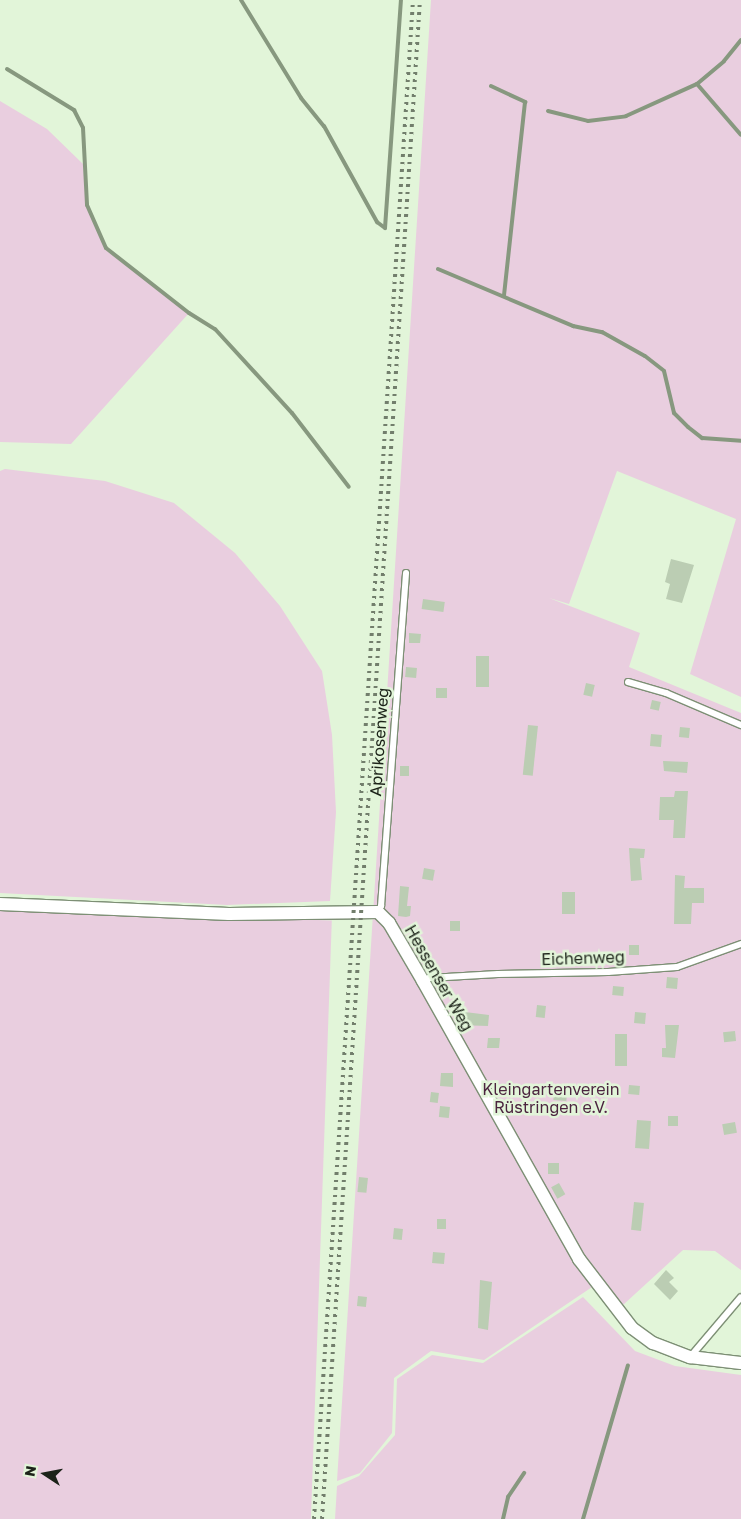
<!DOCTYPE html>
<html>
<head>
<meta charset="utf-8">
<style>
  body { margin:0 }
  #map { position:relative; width:741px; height:1519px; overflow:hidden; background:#e2f5d9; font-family:"Golos Text",sans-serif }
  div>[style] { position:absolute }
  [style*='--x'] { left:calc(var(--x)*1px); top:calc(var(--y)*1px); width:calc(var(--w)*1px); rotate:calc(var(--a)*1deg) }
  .green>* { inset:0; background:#e9cedf; transform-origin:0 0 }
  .stream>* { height:4px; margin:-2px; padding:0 2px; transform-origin:2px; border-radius:2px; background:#87987f }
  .building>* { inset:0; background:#bbcdb3; transform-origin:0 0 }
  .roads { filter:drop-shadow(1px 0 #7d8f75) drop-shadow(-1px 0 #7d8f75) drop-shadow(0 1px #7d8f75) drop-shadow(0 -1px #7d8f75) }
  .lane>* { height:6px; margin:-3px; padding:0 3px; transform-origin:3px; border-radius:3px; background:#fff }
  .street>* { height:12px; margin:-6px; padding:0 6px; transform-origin:6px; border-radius:6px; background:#fff }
  .rail>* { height:4px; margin-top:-2px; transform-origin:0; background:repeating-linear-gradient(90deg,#727e6c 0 2.5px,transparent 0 7.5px) }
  span { translate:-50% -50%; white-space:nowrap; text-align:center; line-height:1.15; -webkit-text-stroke:5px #e2f5d9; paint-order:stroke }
  .street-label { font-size:16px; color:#1c2319 }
  .park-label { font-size:16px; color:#4b243f }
  .north { position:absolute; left:20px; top:1449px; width:50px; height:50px; -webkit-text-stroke:4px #e2f5d9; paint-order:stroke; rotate:281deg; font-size:14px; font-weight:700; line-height:20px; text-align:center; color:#1c2319 }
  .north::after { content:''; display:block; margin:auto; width:18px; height:22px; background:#1c2319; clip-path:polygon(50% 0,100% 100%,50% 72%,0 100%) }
</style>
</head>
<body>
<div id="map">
  <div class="green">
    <i style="clip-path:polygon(431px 0,741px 0,741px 697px,690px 674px,736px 519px,617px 471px,569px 604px,549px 598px,640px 633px,629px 667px,741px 713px,741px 1270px,715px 1251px,683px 1250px,623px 1305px,601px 1281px,484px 1360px,431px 1351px,394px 1378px,392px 1433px,360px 1473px,337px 1481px)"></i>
    <i style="clip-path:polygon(0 101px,47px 129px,83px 164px,87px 205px,106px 248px,189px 313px,71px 444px,0 442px)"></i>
    <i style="clip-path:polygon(5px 469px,105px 481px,174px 503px,235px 553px,280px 606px,322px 671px,332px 735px,336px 812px,330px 901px,227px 905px,0 893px,0 471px)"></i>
    <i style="left:0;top:909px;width:332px;height:610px;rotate:2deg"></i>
    <i style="clip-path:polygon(583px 1297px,635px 1351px,675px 1366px,741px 1375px,741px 1519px,335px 1519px,337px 1486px,359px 1476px,395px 1435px,397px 1379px,432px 1355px,483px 1363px)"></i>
  </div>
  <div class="stream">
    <i style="--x:241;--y:0;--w:115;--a:58.5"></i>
    <i style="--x:301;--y:98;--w:36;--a:51"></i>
    <i style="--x:324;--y:126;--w:110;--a:61.1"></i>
    <i style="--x:377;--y:222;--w:10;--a:37"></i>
    <i style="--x:7;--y:69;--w:79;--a:31.5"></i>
    <i style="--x:74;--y:110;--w:20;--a:63"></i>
    <i style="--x:83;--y:128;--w:77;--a:87"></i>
    <i style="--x:87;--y:205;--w:47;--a:66.2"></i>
    <i style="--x:106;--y:248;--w:105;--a:38.1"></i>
    <i style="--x:189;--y:313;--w:31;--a:32"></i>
    <i style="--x:215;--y:329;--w:114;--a:47.5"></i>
    <i style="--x:292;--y:413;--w:93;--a:52.4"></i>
    <i style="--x:697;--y:84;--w:35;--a:-40"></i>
    <i style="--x:724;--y:61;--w:27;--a:-51"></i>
    <i style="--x:491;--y:86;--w:38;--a:25"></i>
    <i style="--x:525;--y:102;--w:195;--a:96.2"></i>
    <i style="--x:548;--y:111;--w:41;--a:14"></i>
    <i style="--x:588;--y:121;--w:38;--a:-7"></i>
    <i style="--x:626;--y:116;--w:78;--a:-24.3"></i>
    <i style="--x:697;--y:84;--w:67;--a:49.2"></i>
    <i style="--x:385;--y:228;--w:229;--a:-86"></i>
    <i style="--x:438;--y:269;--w:147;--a:22.9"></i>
    <i style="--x:573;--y:326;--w:30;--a:12"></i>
    <i style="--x:602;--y:332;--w:49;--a:29.2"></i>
    <i style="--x:645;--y:356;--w:24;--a:38"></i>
    <i style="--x:664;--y:371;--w:43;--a:76.6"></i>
    <i style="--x:674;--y:413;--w:20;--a:45"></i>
    <i style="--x:688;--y:427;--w:18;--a:38"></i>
    <i style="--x:702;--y:438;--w:39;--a:4"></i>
    <i style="--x:503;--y:1519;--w:23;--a:-77"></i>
    <i style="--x:508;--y:1497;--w:29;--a:-56"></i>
    <i style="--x:583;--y:1519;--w:160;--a:-73.7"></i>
  </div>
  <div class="building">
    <i style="clip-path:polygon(671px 559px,694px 565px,682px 603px,666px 599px,670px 584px,665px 582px)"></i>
    <i style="left:423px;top:599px;width:22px;height:10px;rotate:8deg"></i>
    <i style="clip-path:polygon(409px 633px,421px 634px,420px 643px,409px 643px)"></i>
    <i style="left:476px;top:656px;width:13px;height:31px"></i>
    <i style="left:406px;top:667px;width:11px;height:10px;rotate:5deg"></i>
    <i style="left:586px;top:683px;width:9px;height:12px;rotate:13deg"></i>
    <i style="left:436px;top:688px;width:11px;height:10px"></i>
    <i style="left:652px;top:700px;width:9px;height:9px;rotate:13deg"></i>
    <i style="left:528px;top:725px;width:10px;height:50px;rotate:6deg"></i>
    <i style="left:680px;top:727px;width:10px;height:10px;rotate:6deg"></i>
    <i style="left:651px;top:734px;width:11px;height:12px;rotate:5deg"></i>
    <i style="clip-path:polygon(663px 761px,688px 762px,687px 773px,664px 771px)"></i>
    <i style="left:400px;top:766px;width:9px;height:10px"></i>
    <i style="clip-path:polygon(675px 791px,688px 791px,685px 838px,673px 838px,674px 820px,659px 820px,660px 797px,674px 797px)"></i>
    <i style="clip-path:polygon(629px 848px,645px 849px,644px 858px,640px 858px,642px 880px,631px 881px)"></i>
    <i style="left:424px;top:868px;width:11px;height:11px;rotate:10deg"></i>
    <i style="clip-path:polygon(675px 875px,685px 876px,684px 888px,704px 888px,704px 903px,692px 903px,691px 924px,674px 924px)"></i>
    <i style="clip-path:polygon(400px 886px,409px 887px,407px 906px,411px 906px,410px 916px,406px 917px,398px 916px)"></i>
    <i style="left:562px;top:892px;width:13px;height:22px"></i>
    <i style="left:450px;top:921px;width:10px;height:10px"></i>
    <i style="left:629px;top:945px;width:10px;height:10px"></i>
    <i style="left:667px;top:977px;width:11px;height:11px;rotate:5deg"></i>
    <i style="left:613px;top:986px;width:11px;height:9px;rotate:5deg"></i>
    <i style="left:537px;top:1005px;width:9px;height:12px;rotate:6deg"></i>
    <i style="clip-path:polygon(457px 1011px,489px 1015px,488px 1026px,457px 1025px)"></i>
    <i style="left:635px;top:1012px;width:11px;height:11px;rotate:5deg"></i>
    <i style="clip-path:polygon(665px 1025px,679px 1025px,675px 1058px,662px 1057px,662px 1048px,666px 1048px)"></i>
    <i style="left:735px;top:1031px;width:10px;height:12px;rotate:84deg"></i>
    <i style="left:615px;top:1034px;width:12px;height:32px"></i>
    <i style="clip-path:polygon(488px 1038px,500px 1038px,499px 1048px,487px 1048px)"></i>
    <i style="clip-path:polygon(441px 1073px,453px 1073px,453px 1087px,440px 1086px)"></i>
    <i style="left:629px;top:1085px;width:11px;height:9px;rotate:5deg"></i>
    <i style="left:554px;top:1091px;width:13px;height:9px;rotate:4deg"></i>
    <i style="left:431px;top:1092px;width:8px;height:10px;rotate:7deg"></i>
    <i style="left:440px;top:1106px;width:10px;height:11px;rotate:6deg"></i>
    <i style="left:668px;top:1116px;width:10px;height:10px"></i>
    <i style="left:637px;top:1120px;width:14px;height:28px;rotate:4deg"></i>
    <i style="left:735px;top:1122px;width:11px;height:13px;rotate:80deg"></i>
    <i style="left:548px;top:1163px;width:11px;height:11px"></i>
    <i style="left:359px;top:1177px;width:9px;height:15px;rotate:6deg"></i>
    <i style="left:559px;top:1183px;width:13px;height:9px;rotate:61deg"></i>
    <i style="left:634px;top:1202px;width:10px;height:28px;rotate:6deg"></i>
    <i style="left:437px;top:1219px;width:9px;height:10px"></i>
    <i style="left:394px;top:1228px;width:9px;height:11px;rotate:6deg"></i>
    <i style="left:433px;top:1252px;width:12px;height:11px;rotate:5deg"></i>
    <i style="clip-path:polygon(666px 1270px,674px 1278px,669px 1282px,678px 1291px,670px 1300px,654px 1284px)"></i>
    <i style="clip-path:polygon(480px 1280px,492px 1282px,488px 1330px,478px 1328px)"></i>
    <i style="left:358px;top:1296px;width:9px;height:10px;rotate:6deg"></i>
  </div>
  <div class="roads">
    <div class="lane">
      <i style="--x:628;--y:682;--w:40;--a:16"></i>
      <i style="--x:666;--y:693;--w:82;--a:23.1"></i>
      <i style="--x:378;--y:912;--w:7;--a:-63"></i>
      <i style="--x:381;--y:906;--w:334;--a:-85.7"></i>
      <i style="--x:423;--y:981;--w:7;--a:-27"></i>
      <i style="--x:429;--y:978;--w:69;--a:-3.3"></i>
      <i style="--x:498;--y:974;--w:110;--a:-1"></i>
      <i style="--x:608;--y:972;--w:69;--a:-4.1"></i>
      <i style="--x:677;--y:967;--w:68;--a:-19.8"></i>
      <i style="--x:691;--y:1356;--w:77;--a:-49.7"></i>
    </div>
    <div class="street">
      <i style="--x:0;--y:904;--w:229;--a:2.5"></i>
      <i style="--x:229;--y:914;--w:149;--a:-0.8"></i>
      <i style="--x:378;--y:912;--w:16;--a:45"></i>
      <i style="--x:389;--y:923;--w:67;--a:59.6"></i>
      <i style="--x:423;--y:981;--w:319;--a:60.7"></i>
      <i style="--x:579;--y:1259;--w:87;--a:52.5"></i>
      <i style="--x:632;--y:1328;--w:26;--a:36"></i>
      <i style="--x:653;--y:1343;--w:40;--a:21"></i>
      <i style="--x:690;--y:1357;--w:51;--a:6.7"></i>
    </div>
  </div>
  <div class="rail">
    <i style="--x:314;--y:1519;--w:1522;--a:-86.27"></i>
    <i style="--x:322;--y:1519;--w:1522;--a:-86.31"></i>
  </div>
  <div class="street-label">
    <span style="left:379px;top:742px;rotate:-86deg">Aprikosenweg</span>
    <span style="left:583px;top:958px;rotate:-2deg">Eichenweg</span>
    <span style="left:439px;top:978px;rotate:60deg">Hessenser Weg</span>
  </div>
  <div class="park-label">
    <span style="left:551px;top:1098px">Kleingartenverein<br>Rüstringen e.V.</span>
  </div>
  <div class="north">N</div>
</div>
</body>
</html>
